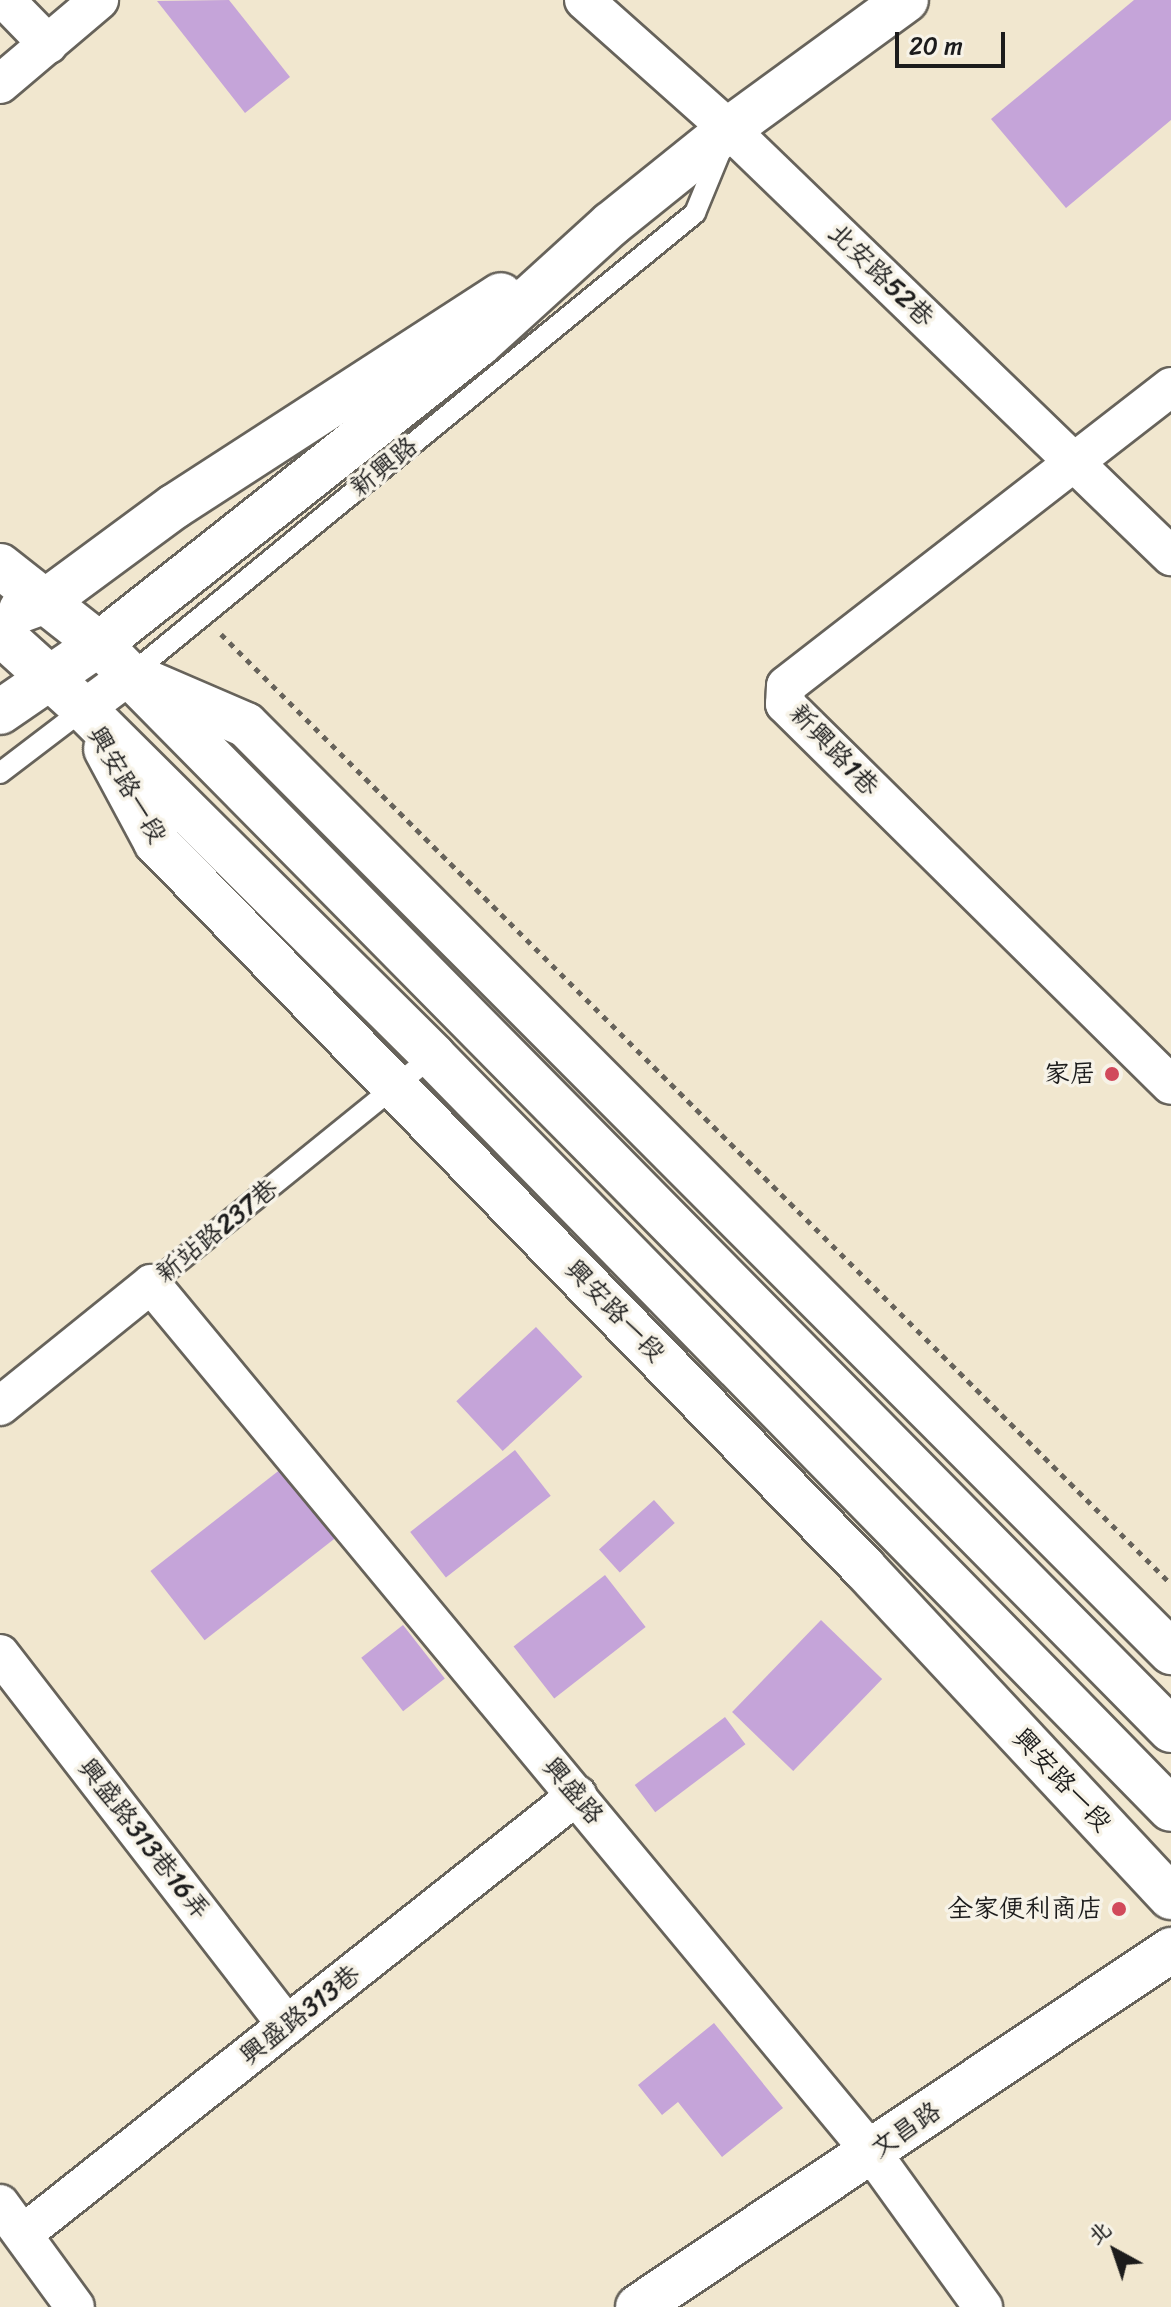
<!DOCTYPE html>
<html>
<head>
<meta charset="utf-8">
<style>
  body { margin:0 }
  #map { position:relative; width:1171px; height:2307px; overflow:hidden; background:#f1e7cf; font-family:Sriracha,"LXGW WenKai TC",sans-serif }
  div>[style] { position:absolute }
  [style*='--x'] { left:calc(var(--x)*1px); top:calc(var(--y)*1px); width:calc(var(--w)*1px); rotate:calc(var(--a)*1deg) }
  .building>* { inset:0; background:#c5a4d9; transform-origin:0 0 }
  .path>* { height:5px; margin-top:-2.5px; transform-origin:0; background:repeating-linear-gradient(90deg,#67635b 0 6px,transparent 0 12px) }
  .roads { filter:drop-shadow(2px 0 #67635b) drop-shadow(-2px 0 #67635b) drop-shadow(0 2px #67635b) drop-shadow(0 -2px #67635b) }
  .service>* { height:20px; margin:-10px; padding:0 10px; transform-origin:10px; border-radius:10px; background:#fff }
  .minor>* { height:38px; margin:-19px; padding:0 19px; transform-origin:19px; border-radius:19px; background:#fff }
  .tertiary>* { height:44px; margin:-22px; padding:0 22px; transform-origin:22px; border-radius:22px; background:#fff }
  .dots>* { width:22px; height:22px; translate:-50% -50%; box-sizing:border-box; border:4px solid #f7f3e8; border-radius:50% }
  span { translate:-50% -50%; white-space:nowrap; text-align:center; line-height:1.15; -webkit-text-stroke:7px #f7f3e8; paint-order:stroke }
  .street-label { font-size:26px; color:#1c1c1c }
  .poi-label { font-size:26px; color:#1c1c1c }
  .right { translate:-100% -50%; text-align:right }
  .north { position:absolute; left:1075px; top:2211px; width:80px; height:80px; -webkit-text-stroke:6px #f7f3e8; paint-order:stroke; rotate:320deg; font-size:22px; font-weight:700; line-height:32px; text-align:center; color:#1c1c1c }
  .north::after { content:''; display:block; margin:auto; width:28px; height:36px; background:#1c1c1c; clip-path:polygon(50% 0,100% 100%,50% 72%,0 100%) }
  .scale { position:absolute; left:895px; top:32px; width:110px; height:36px; box-sizing:border-box; border:4px solid #1c1c1c; border-top:0; padding-left:10px; font-size:24px; line-height:28px; white-space:nowrap; color:#1c1c1c; -webkit-text-stroke:6px #f7f3e8; paint-order:stroke }
</style>
</head>
<body>
<div id="map">
  <div class="building">
    <i style="clip-path:polygon(229px 0,290px 77px,245px 113px,157px 1px)"></i>
    <i style="clip-path:polygon(1134px 0,1171px 0,1171px 120px,1066px 208px,991px 119px)"></i>
    <i style="left:536px;top:1327px;width:68px;height:109px;rotate:47deg"></i>
    <i style="left:515px;top:1450px;width:58px;height:133px;rotate:52deg"></i>
    <i style="left:286px;top:1465px;width:88px;height:172px;rotate:52deg"></i>
    <i style="left:654px;top:1500px;width:31px;height:74px;rotate:48deg"></i>
    <i style="left:605px;top:1575px;width:66px;height:116px;rotate:52deg"></i>
    <i style="left:821px;top:1620px;width:85px;height:128px;rotate:44deg"></i>
    <i style="left:403px;top:1625px;width:68px;height:53px;rotate:52deg"></i>
    <i style="left:725px;top:1717px;width:34px;height:113px;rotate:53deg"></i>
    <i style="clip-path:polygon(714px 2023px,783px 2108px,722px 2157px,678px 2102px,662px 2115px,638px 2085px)"></i>
  </div>
  <div class="path">
    <i style="--x:221;--y:634;--w:1344;--a:45"></i>
  </div>
  <div class="roads">
    <div class="service">
      <i style="--x:130;--y:675;--w:730;--a:-39.27"></i>
      <i style="--x:695;--y:213;--w:74;--a:-67.6"></i>
      <i style="--x:0;--y:773;--w:106;--a:-37.3"></i>
      <i style="--x:151;--y:1284;--w:363;--a:-39"></i>
    </div>
    <div class="minor">
      <i style="--x:5;--y:0;--w:62;--a:45.7"></i>
      <i style="--x:584;--y:0;--w:194;--a:41.7"></i>
      <i style="--x:729;--y:129;--w:615;--a:44.01"></i>
      <i style="--x:0;--y:84;--w:130;--a:-40.3"></i>
      <i style="--x:1171;--y:387;--w:487;--a:142.2"></i>
      <i style="--x:786;--y:686;--w:18;--a:93"></i>
      <i style="--x:785;--y:704;--w:542;--a:44.63"></i>
      <i style="--x:84;--y:709;--w:57;--a:-36.5"></i>
      <i style="--x:0;--y:1406;--w:194;--a:-38.9"></i>
      <i style="--x:151;--y:1284;--w:1129;--a:50.32"></i>
      <i style="--x:872;--y:2153;--w:190;--a:54.2"></i>
      <i style="--x:0;--y:1654;--w:469;--a:52.3"></i>
      <i style="--x:0;--y:2204;--w:127;--a:53.9"></i>
      <i style="--x:23;--y:2234;--w:707;--a:-38.39"></i>
    </div>
    <div class="tertiary">
      <i style="--x:0;--y:566;--w:126;--a:38.2"></i>
      <i style="--x:99;--y:644;--w:1526;--a:45.37"></i>
      <i style="--x:21;--y:610;--w:27;--a:-20"></i>
      <i style="--x:46;--y:601;--w:160;--a:-36.4"></i>
      <i style="--x:175;--y:506;--w:388;--a:-32.9"></i>
      <i style="--x:0;--y:633;--w:113;--a:42.1"></i>
      <i style="--x:84;--y:709;--w:492;--a:44.8"></i>
      <i style="--x:433;--y:1056;--w:1054;--a:45.58"></i>
      <i style="--x:151;--y:684;--w:103;--a:23.3"></i>
      <i style="--x:246;--y:725;--w:1310;--a:45.06"></i>
      <i style="--x:0;--y:712;--w:120;--a:-34.5"></i>
      <i style="--x:99;--y:644;--w:484;--a:-38.3"></i>
      <i style="--x:479;--y:344;--w:178;--a:-42.3"></i>
      <i style="--x:611;--y:224;--w:151;--a:-38.8"></i>
      <i style="--x:729;--y:129;--w:219;--a:-36.1"></i>
      <i style="--x:106;--y:749;--w:106;--a:61.7"></i>
      <i style="--x:156;--y:842;--w:1014;--a:45.72"></i>
      <i style="--x:864;--y:1568;--w:450;--a:47"></i>
      <i style="--x:638;--y:2307;--w:642;--a:-33.81"></i>
    </div>
  </div>
  <div class="dots">
    <i style="left:1112px;top:1074px;background:#d1495b"></i>
    <i style="left:1119px;top:1909px;background:#d1495b"></i>
  </div>
  <div class="street-label">
    <span style="left:881px;top:275px;rotate:44deg">北安路52巷</span>
    <span style="left:384px;top:467px;rotate:-39deg">新興路</span>
    <span style="left:834px;top:750px;rotate:46deg">新興路1巷</span>
    <span style="left:127px;top:785px;rotate:60deg">興安路一段</span>
    <span style="left:217px;top:1231px;rotate:-39deg">新站路237巷</span>
    <span style="left:615px;top:1311px;rotate:46deg">興安路一段</span>
    <span style="left:1062px;top:1780px;rotate:47deg">興安路一段</span>
    <span style="left:573px;top:1791px;rotate:50deg">興盛路</span>
    <span style="left:144px;top:1839px;rotate:52deg">興盛路313巷16弄</span>
    <span style="left:300px;top:2015px;rotate:-38deg">興盛路313巷</span>
    <span style="left:906px;top:2130px;rotate:-34deg">文昌路</span>
  </div>
  <div class="poi-label">
    <span class="right" style="left:1096px;top:1074px">家居</span>
    <span class="right" style="left:1103px;top:1909px">全家便利商店</span>
  </div>
  <div class="north">北</div>
  <div class="scale">20 m</div>
</div>
</body>
</html>
